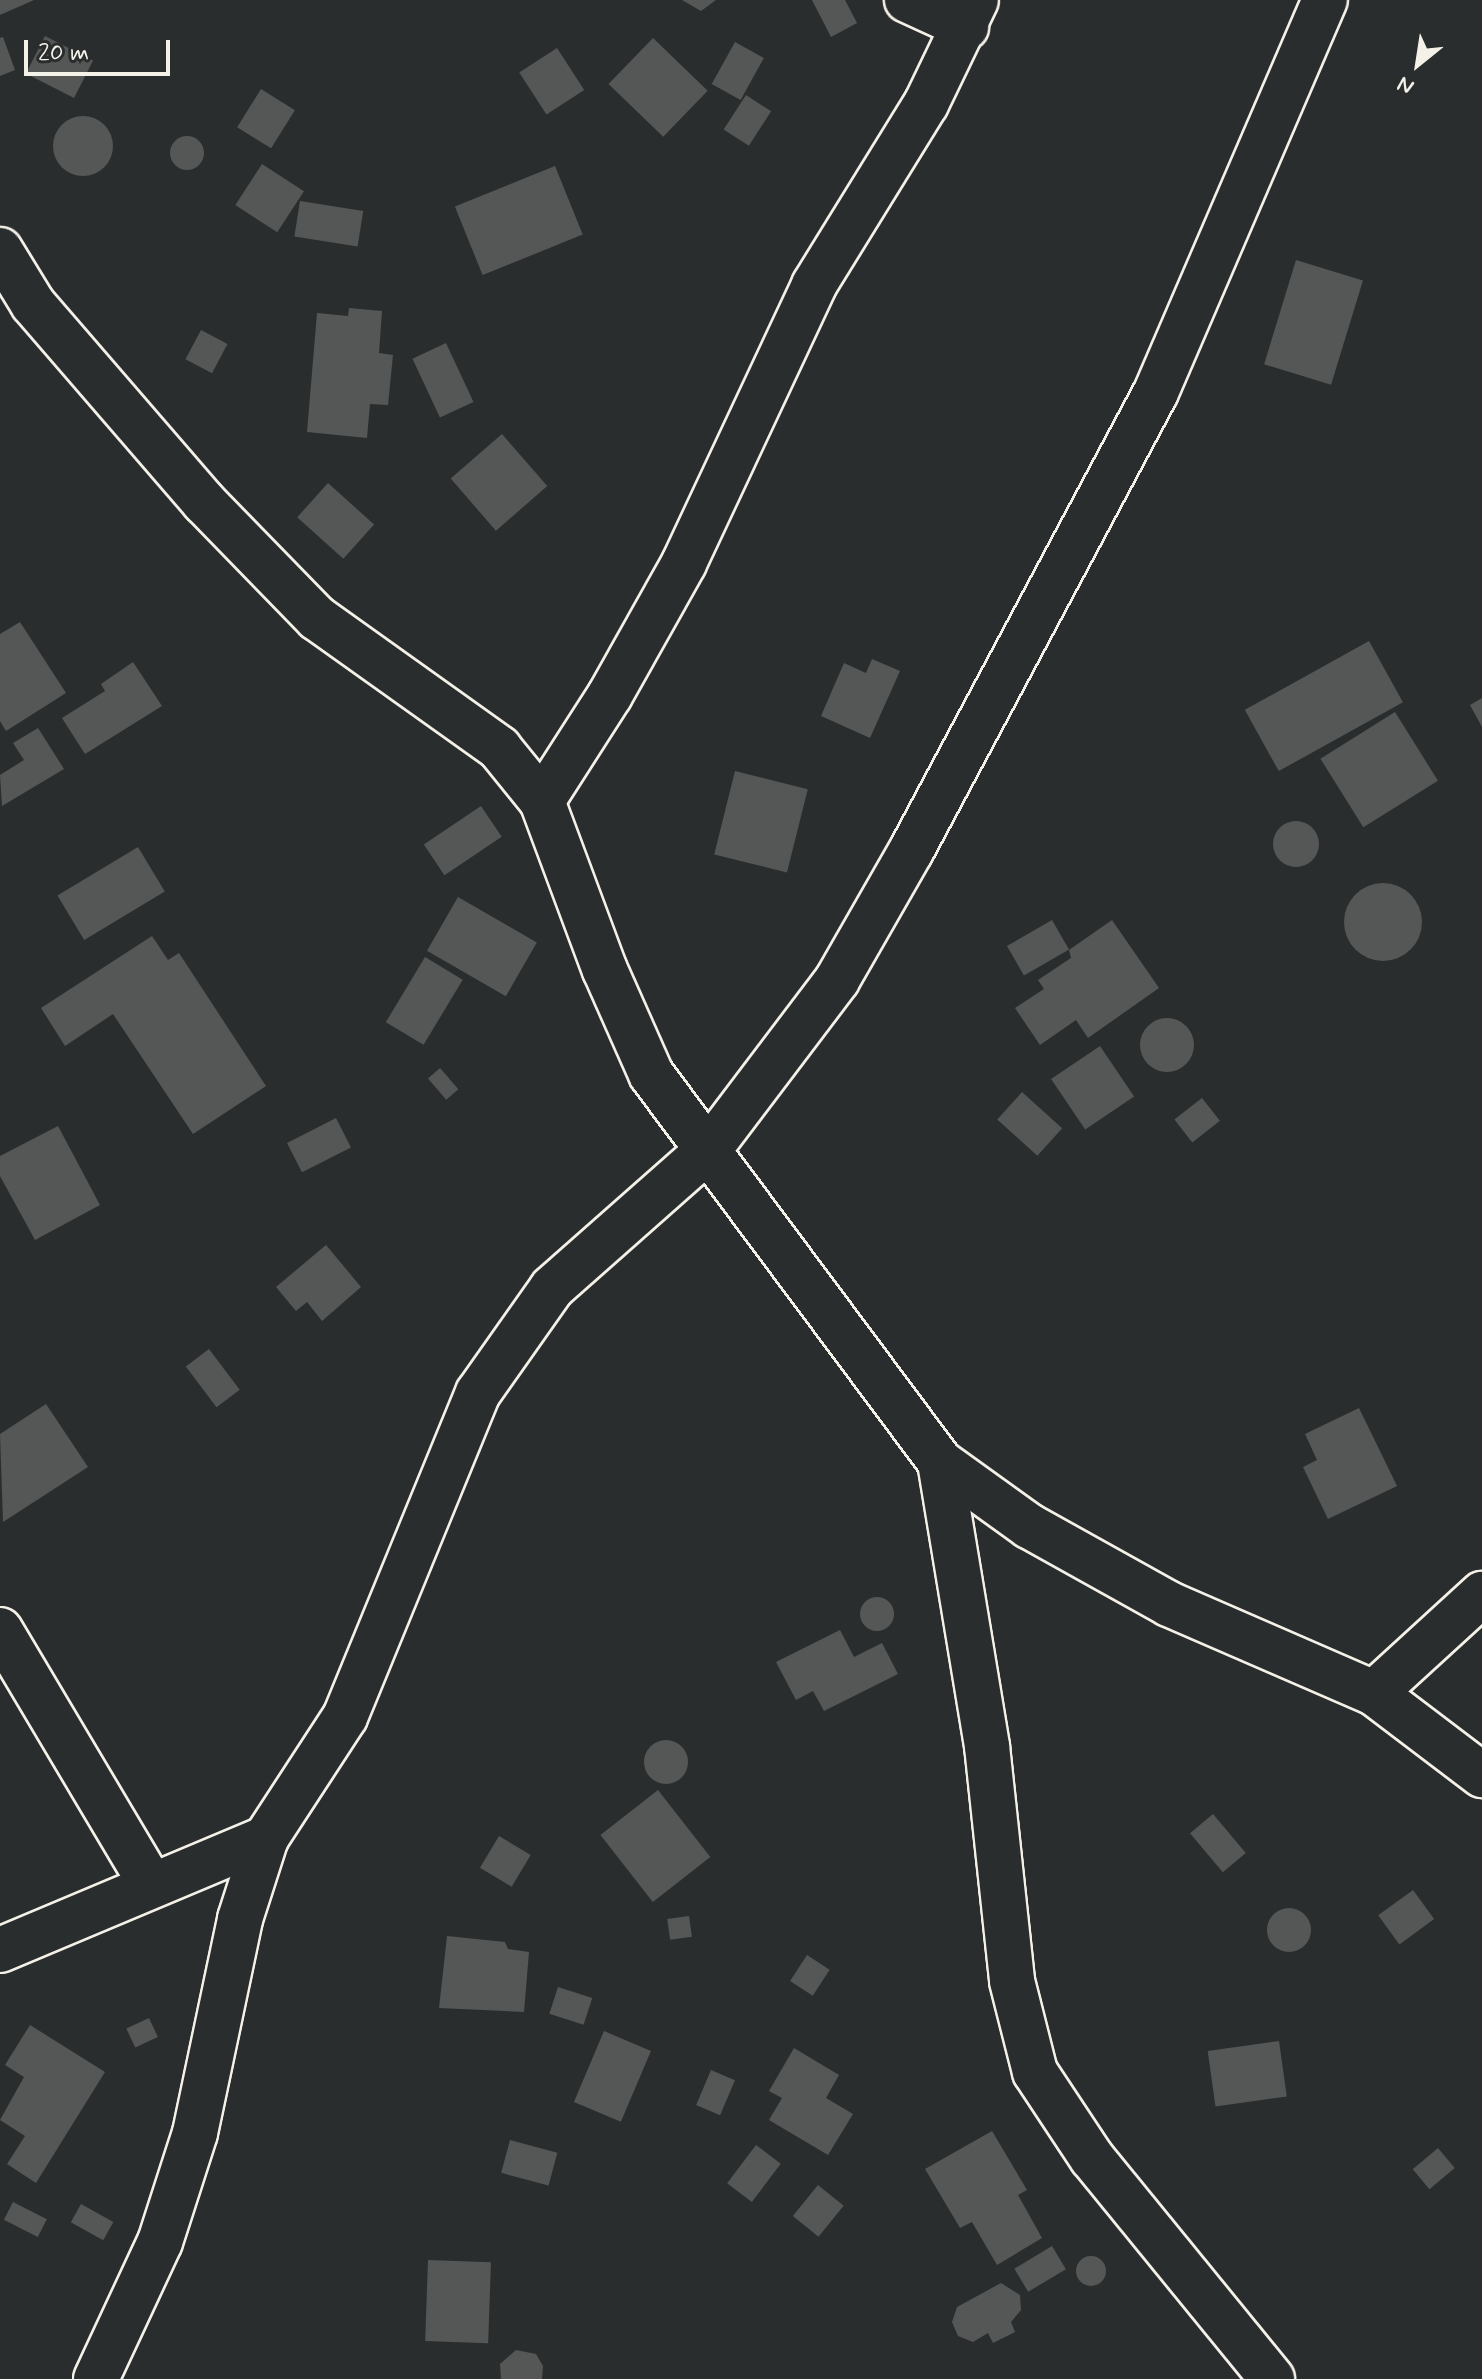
<!DOCTYPE html>
<html>
<head>
<meta charset="utf-8">
<style>
  body { margin:0 }
  #map { position:relative; width:1482px; height:2379px; overflow:hidden; background:#2a2d2e; font-family:Mynerve,sans-serif }
  div>[style] { position:absolute }
  [style*='--x'] { left:calc(var(--x)*1px); top:calc(var(--y)*1px); width:calc(var(--w)*1px); rotate:calc(var(--a)*1deg) }
  .building>* { inset:0; background:#555756; transform-origin:0 0 }
  .round { border-radius:50% }
  .roads { filter:drop-shadow(2px 0 #f4f1e8) drop-shadow(-2px 0 #f4f1e8) drop-shadow(0 2px #f4f1e8) drop-shadow(0 -2px #f4f1e8) }
  .minor>* { height:44px; margin:-22px; padding:0 22px; transform-origin:22px; border-radius:22px; background:#2a2d2e }
  span { translate:-50% -50%; white-space:nowrap; text-align:center; line-height:1.15; -webkit-text-stroke:6px #2a2d2e; paint-order:stroke }
  .north { position:absolute; left:1378px; top:24px; width:80px; height:80px; -webkit-text-stroke:6px #2a2d2e; paint-order:stroke; rotate:210deg; font-size:22px; font-weight:700; line-height:32px; text-align:center; color:#f4f1e8 }
  .north::after { content:''; display:block; margin:auto; width:28px; height:36px; background:#f4f1e8; clip-path:polygon(50% 0,100% 100%,50% 72%,0 100%) }
  .scale { position:absolute; left:24px; top:40px; width:146px; height:36px; box-sizing:border-box; border:4px solid #f4f1e8; border-top:0; padding-left:10px; font-size:24px; line-height:28px; white-space:nowrap; color:#f4f1e8; -webkit-text-stroke:6px #2a2d2e; paint-order:stroke }
</style>
</head>
<body>
<div id="map">
  <div class="building">
    <i style="clip-path:polygon(0 0,34px 0,0 15px)"></i>
    <i style="clip-path:polygon(682px 0,716px 0,701px 11px)"></i>
    <i style="clip-path:polygon(812px 0,845px 0,857px 23px,831px 37px)"></i>
    <i style="left:45px;top:36px;width:54px;height:42px;rotate:27deg"></i>
    <i style="clip-path:polygon(3px 37px,15px 70px,0 76px,0 38px)"></i>
    <i style="left:653px;top:38px;width:76px;height:64px;rotate:44deg"></i>
    <i style="left:735px;top:42px;width:33px;height:48px;rotate:29deg"></i>
    <i style="left:557px;top:48px;width:50px;height:45px;rotate:57deg"></i>
    <i style="left:261px;top:89px;width:40px;height:45px;rotate:32deg"></i>
    <i style="left:746px;top:95px;width:30px;height:41px;rotate:33deg"></i>
    <i class="round" style="left:53px;top:116px;width:60px;height:60px"></i>
    <i class="round" style="left:170px;top:136px;width:34px;height:34px"></i>
    <i style="left:262px;top:164px;width:50px;height:49px;rotate:33deg"></i>
    <i style="left:555px;top:166px;width:74px;height:108px;rotate:68deg"></i>
    <i style="left:300px;top:201px;width:64px;height:36px;rotate:9deg"></i>
    <i style="left:1296px;top:260px;width:70px;height:109px;rotate:17deg"></i>
    <i style="clip-path:polygon(349px 308px,382px 311px,379px 353px,393px 355px,388px 405px,370px 404px,367px 438px,307px 432px,317px 313px,348px 316px)"></i>
    <i style="left:201px;top:330px;width:30px;height:33px;rotate:28deg"></i>
    <i style="left:446px;top:343px;width:65px;height:37px;rotate:65deg"></i>
    <i style="left:502px;top:434px;width:69px;height:68px;rotate:49deg"></i>
    <i style="left:328px;top:483px;width:62px;height:46px;rotate:42deg"></i>
    <i style="clip-path:polygon(20px 622px,66px 693px,6px 731px,0 721px,0 634px)"></i>
    <i style="left:1369px;top:641px;width:70px;height:142px;rotate:61deg"></i>
    <i style="clip-path:polygon(872px 659px,900px 671px,870px 738px,821px 716px,844px 663px,866px 673px)"></i>
    <i style="clip-path:polygon(133px 662px,162px 706px,85px 754px,62px 718px,105px 691px,101px 684px)"></i>
    <i style="clip-path:polygon(1482px 698px,1482px 727px,1470px 705px)"></i>
    <i style="left:1395px;top:712px;width:81px;height:88px;rotate:58deg"></i>
    <i style="clip-path:polygon(38px 728px,64px 769px,2px 806px,0 775px,24px 760px,13px 743px)"></i>
    <i style="left:735px;top:771px;width:75px;height:86px;rotate:14deg"></i>
    <i style="left:481px;top:806px;width:37px;height:69px;rotate:56deg"></i>
    <i class="round" style="left:1273px;top:821px;width:46px;height:46px"></i>
    <i style="left:138px;top:847px;width:52px;height:94px;rotate:59deg"></i>
    <i class="round" style="left:1344px;top:883px;width:78px;height:78px"></i>
    <i style="left:458px;top:897px;width:91px;height:62px;rotate:30deg"></i>
    <i style="left:1052px;top:920px;width:34px;height:52px;rotate:60deg"></i>
    <i style="clip-path:polygon(1112px 920px,1159px 988px,1088px 1038px,1076px 1020px,1040px 1045px,1015px 1008px,1044px 989px,1038px 980px,1071px 958px,1069px 950px)"></i>
    <i style="clip-path:polygon(152px 936px,168px 960px,179px 953px,266px 1086px,193px 1134px,113px 1014px,65px 1046px,41px 1008px)"></i>
    <i style="left:425px;top:957px;width:44px;height:76px;rotate:31deg"></i>
    <i class="round" style="left:1140px;top:1018px;width:54px;height:54px"></i>
    <i style="left:1100px;top:1046px;width:61px;height:59px;rotate:56deg"></i>
    <i style="left:440px;top:1068px;width:28px;height:16px;rotate:49deg"></i>
    <i style="left:1022px;top:1092px;width:54px;height:37px;rotate:42deg"></i>
    <i style="left:1202px;top:1098px;width:29px;height:35px;rotate:52deg"></i>
    <i style="left:336px;top:1118px;width:33px;height:55px;rotate:63deg"></i>
    <i style="clip-path:polygon(58px 1126px,100px 1205px,35px 1240px,0 1176px,0 1156px)"></i>
    <i style="clip-path:polygon(326px 1245px,361px 1287px,322px 1321px,307px 1302px,296px 1311px,276px 1287px)"></i>
    <i style="left:209px;top:1349px;width:51px;height:29px;rotate:53deg"></i>
    <i style="clip-path:polygon(46px 1404px,88px 1467px,3px 1522px,0 1434px)"></i>
    <i style="clip-path:polygon(1359px 1408px,1397px 1486px,1328px 1519px,1303px 1467px,1317px 1460px,1305px 1434px)"></i>
    <i class="round" style="left:860px;top:1597px;width:34px;height:34px"></i>
    <i style="clip-path:polygon(840px 1630px,854px 1657px,882px 1643px,898px 1674px,824px 1711px,813px 1691px,796px 1700px,776px 1662px)"></i>
    <i class="round" style="left:644px;top:1740px;width:44px;height:44px"></i>
    <i style="left:658px;top:1790px;width:85px;height:73px;rotate:52deg"></i>
    <i style="left:1213px;top:1814px;width:51px;height:30px;rotate:50deg"></i>
    <i style="left:499px;top:1836px;width:37px;height:37px;rotate:31deg"></i>
    <i style="left:1413px;top:1890px;width:36px;height:43px;rotate:54deg"></i>
    <i class="round" style="left:1267px;top:1908px;width:44px;height:44px"></i>
    <i style="left:689px;top:1916px;width:21px;height:22px;rotate:82deg"></i>
    <i style="clip-path:polygon(447px 1936px,505px 1942px,508px 1949px,529px 1952px,524px 2012px,439px 2008px)"></i>
    <i style="left:807px;top:1955px;width:27px;height:31px;rotate:33deg"></i>
    <i style="left:558px;top:1987px;width:36px;height:28px;rotate:18deg"></i>
    <i style="left:149px;top:2018px;width:21px;height:25px;rotate:65deg"></i>
    <i style="clip-path:polygon(30px 2025px,105px 2072px,36px 2183px,7px 2164px,25px 2136px,0 2120px,24px 2077px,5px 2065px)"></i>
    <i style="left:604px;top:2031px;width:51px;height:77px;rotate:23deg"></i>
    <i style="left:1279px;top:2041px;width:56px;height:72px;rotate:82deg"></i>
    <i style="clip-path:polygon(794px 2048px,839px 2075px,826px 2098px,853px 2114px,828px 2155px,769px 2120px,782px 2098px,769px 2091px)"></i>
    <i style="left:711px;top:2070px;width:26px;height:38px;rotate:23deg"></i>
    <i style="clip-path:polygon(992px 2131px,1027px 2190px,1018px 2195px,1042px 2238px,997px 2265px,972px 2222px,960px 2228px,925px 2169px)"></i>
    <i style="left:510px;top:2140px;width:49px;height:34px;rotate:15deg"></i>
    <i style="left:756px;top:2145px;width:31px;height:48px;rotate:37deg"></i>
    <i style="left:1438px;top:2148px;width:26px;height:33px;rotate:50deg"></i>
    <i style="left:818px;top:2185px;width:33px;height:40px;rotate:39deg"></i>
    <i style="left:13px;top:2202px;width:38px;height:20px;rotate:27deg"></i>
    <i style="left:81px;top:2204px;width:37px;height:21px;rotate:29deg"></i>
    <i style="left:1052px;top:2246px;width:27px;height:44px;rotate:59deg"></i>
    <i class="round" style="left:1076px;top:2256px;width:30px;height:30px"></i>
    <i style="left:428px;top:2260px;width:63px;height:81px;rotate:2deg"></i>
    <i style="clip-path:polygon(1001px 2283px,1020px 2295px,1021px 2310px,1011px 2322px,1015px 2332px,993px 2343px,988px 2333px,973px 2342px,958px 2336px,952px 2322px,957px 2307px)"></i>
    <i style="clip-path:polygon(516px 2350px,536px 2354px,543px 2366px,542px 2379px,501px 2379px,500px 2364px)"></i>
  </div>
  <div class="roads">
    <div class="minor">
      <i style="--x:907;--y:0;--w:65;--a:24.6"></i>
      <i style="--x:0;--y:250;--w:63;--a:58.6"></i>
      <i style="--x:33;--y:304;--w:262;--a:49.2"></i>
      <i style="--x:204;--y:502;--w:162;--a:45.8"></i>
      <i style="--x:317;--y:618;--w:224;--a:35.5"></i>
      <i style="--x:499;--y:748;--w:68;--a:50.9"></i>
      <i style="--x:542;--y:801;--w:180;--a:69.6"></i>
      <i style="--x:605;--y:970;--w:114;--a:66.1"></i>
      <i style="--x:651;--y:1074;--w:484;--a:53.3"></i>
      <i style="--x:940;--y:1462;--w:110;--a:35.7"></i>
      <i style="--x:1029;--y:1526;--w:160;--a:29.1"></i>
      <i style="--x:1169;--y:1604;--w:223;--a:23.5"></i>
      <i style="--x:1374;--y:1693;--w:136;--a:37.2"></i>
      <i style="--x:542;--y:801;--w:126;--a:-57.3"></i>
      <i style="--x:610;--y:695;--w:151;--a:-60.7"></i>
      <i style="--x:684;--y:563;--w:307;--a:-64.9"></i>
      <i style="--x:814;--y:285;--w:213;--a:-58.3"></i>
      <i style="--x:926;--y:104;--w:115;--a:-64.3"></i>
      <i style="--x:940;--y:1462;--w:288;--a:80.6"></i>
      <i style="--x:987;--y:1746;--w:236;--a:83.9"></i>
      <i style="--x:1012;--y:1981;--w:94;--a:75.8"></i>
      <i style="--x:1035;--y:2072;--w:103;--a:56.5"></i>
      <i style="--x:1092;--y:2158;--w:285;--a:50.8"></i>
      <i style="--x:0;--y:1630;--w:294;--a:59.3"></i>
      <i style="--x:1374;--y:1693;--w:147;--a:-42.5"></i>
      <i style="--x:0;--y:1950;--w:289;--a:-22.8"></i>
      <i style="--x:266;--y:1838;--w:145;--a:-56.9"></i>
      <i style="--x:345;--y:1717;--w:350;--a:-67.7"></i>
      <i style="--x:478;--y:1393;--w:128;--a:-54.8"></i>
      <i style="--x:552;--y:1288;--w:211;--a:-41.5"></i>
      <i style="--x:710;--y:1148;--w:211;--a:-52.9"></i>
      <i style="--x:837;--y:980;--w:149;--a:-60.2"></i>
      <i style="--x:911;--y:851;--w:520;--a:-61.91"></i>
      <i style="--x:1156;--y:392;--w:427;--a:-66.7"></i>
      <i style="--x:96;--y:2379;--w:151;--a:-65"></i>
      <i style="--x:160;--y:2242;--w:114;--a:-72.2"></i>
      <i style="--x:195;--y:2133;--w:219;--a:-78.1"></i>
      <i style="--x:240;--y:1919;--w:85;--a:-72.2"></i>
    </div>
  </div>
  <div class="north">N</div>
  <div class="scale">20 m</div>
</div>
</body>
</html>
